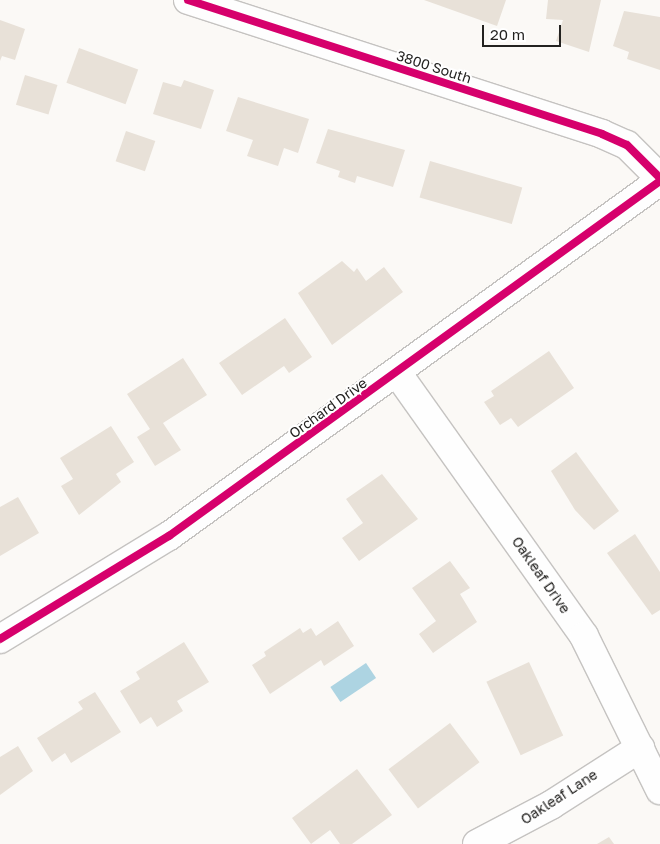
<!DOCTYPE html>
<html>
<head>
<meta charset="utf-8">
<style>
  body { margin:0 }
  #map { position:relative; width:660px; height:844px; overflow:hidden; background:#fbf9f6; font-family:"Golos Text",sans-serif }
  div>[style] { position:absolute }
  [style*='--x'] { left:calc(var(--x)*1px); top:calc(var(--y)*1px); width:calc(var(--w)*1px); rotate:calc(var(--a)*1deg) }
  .water>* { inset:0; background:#add4e2; transform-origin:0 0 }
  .building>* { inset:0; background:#e8e1d8; transform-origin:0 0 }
  .roads { filter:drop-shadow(1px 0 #c5c3c1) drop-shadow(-1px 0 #c5c3c1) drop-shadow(0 1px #c5c3c1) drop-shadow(0 -1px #c5c3c1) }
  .street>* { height:28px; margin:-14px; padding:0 14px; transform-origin:14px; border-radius:14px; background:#fefefe }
  .secondary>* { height:28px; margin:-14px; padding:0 14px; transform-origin:14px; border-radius:14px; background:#fefefe }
  .cycleway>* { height:8px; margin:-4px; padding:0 4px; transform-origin:4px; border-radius:4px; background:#d6006c }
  span { translate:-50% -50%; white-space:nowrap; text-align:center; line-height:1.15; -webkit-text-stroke:4px #fff; paint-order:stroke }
  .street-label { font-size:14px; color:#232220 }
  .scale { position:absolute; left:482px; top:25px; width:79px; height:22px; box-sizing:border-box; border:2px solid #232220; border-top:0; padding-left:6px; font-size:15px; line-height:18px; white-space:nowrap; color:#232220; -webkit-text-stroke:4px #fff; paint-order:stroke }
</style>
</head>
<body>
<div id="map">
  <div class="water">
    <i style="left:366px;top:663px;width:18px;height:43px;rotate:56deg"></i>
  </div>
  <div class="building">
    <i style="clip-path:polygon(424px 0,506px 0,497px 26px)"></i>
    <i style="clip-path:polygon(548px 0,601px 0,589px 52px,556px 41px,563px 20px,546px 19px)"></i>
    <i style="clip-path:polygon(624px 11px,660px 17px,660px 70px,627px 59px,629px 52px,613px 46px)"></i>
    <i style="clip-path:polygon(0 20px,25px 29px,15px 60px,2px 56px,0 61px)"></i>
    <i style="left:79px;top:48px;width:63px;height:37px;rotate:20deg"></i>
    <i style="left:25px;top:75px;width:34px;height:31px;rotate:17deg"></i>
    <i style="clip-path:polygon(184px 80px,214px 90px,201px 129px,153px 114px,163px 82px,181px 87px)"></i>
    <i style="clip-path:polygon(238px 97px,309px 119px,298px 153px,284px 148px,278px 166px,247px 156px,253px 140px,226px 131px)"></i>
    <i style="clip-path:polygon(328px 129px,405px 150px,393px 187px,357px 176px,355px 183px,338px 177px,340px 171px,316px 163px)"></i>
    <i style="left:126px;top:131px;width:31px;height:32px;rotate:19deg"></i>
    <i style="left:430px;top:161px;width:96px;height:38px;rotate:16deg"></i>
    <i style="clip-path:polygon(342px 261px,354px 272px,357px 268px,366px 281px,384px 267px,403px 292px,332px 345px,298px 293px)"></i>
    <i style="clip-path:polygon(285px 318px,312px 357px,289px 373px,284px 366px,242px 395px,219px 363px)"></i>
    <i style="clip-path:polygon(549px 351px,574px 388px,518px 427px,511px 418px,500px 425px,484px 402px,494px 396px,491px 391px)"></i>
    <i style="clip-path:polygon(183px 358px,207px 395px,163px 423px,181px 450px,155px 466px,137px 437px,150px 429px,127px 394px)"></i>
    <i style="clip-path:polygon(111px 426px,134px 462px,116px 474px,121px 482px,79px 515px,61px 486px,73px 479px,60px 458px)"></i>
    <i style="clip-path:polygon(576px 452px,619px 511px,594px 530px,575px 510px,551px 471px)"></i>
    <i style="clip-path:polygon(382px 474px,418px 519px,359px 561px,342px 538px,363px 523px,346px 499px)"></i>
    <i style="clip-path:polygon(18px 497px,39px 533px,0 556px,0 507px)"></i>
    <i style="clip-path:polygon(635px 534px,660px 572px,660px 610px,652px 615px,607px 553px)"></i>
    <i style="clip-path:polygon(450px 561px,470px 588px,460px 594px,477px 622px,433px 653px,419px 634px,436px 621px,412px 588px)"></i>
    <i style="clip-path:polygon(338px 621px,354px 646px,324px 666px,321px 660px,270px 694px,252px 665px,266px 656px,264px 652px,300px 628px,303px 633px,311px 628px,316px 636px)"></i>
    <i style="clip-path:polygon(184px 642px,209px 682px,177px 701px,183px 711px,157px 727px,151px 717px,140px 724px,120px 691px,140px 679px,136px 672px)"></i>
    <i style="left:529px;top:662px;width:81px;height:47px;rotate:65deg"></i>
    <i style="clip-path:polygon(95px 692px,121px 732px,71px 763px,65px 753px,52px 762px,37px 738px,83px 709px,78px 702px)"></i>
    <i style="left:450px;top:723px;width:49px;height:77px;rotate:53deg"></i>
    <i style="clip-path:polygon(18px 746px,33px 771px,0 795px,0 757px)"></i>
    <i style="clip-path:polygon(357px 769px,392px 815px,352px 844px,340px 844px,330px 830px,311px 844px,292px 818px)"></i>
    <i style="clip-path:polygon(609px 837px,614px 844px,597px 844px)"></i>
  </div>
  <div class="roads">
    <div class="street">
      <i style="--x:398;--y:374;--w:321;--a:54.6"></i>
      <i style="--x:584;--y:636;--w:172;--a:63.7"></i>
      <i style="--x:477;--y:844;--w:84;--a:-27.8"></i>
      <i style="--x:551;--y:805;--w:106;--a:-32.6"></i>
    </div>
    <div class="secondary">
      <i style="--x:188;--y:0;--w:435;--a:17.9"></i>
      <i style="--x:602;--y:134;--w:27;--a:24"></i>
      <i style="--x:627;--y:145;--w:47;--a:45"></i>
      <i style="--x:0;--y:639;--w:198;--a:-31.4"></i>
      <i style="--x:169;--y:536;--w:606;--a:-35.87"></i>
    </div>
  </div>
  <div class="cycleway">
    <i style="--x:188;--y:0;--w:435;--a:17.9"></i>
    <i style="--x:602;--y:134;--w:27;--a:24"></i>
    <i style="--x:627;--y:145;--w:47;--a:45"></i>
    <i style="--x:0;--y:639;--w:198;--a:-31.4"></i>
    <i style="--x:169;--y:536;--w:606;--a:-35.87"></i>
  </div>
  <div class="street-label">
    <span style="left:434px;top:67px;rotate:18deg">3800 South</span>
    <span style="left:328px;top:408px;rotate:-36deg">Orchard Drive</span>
    <span style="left:541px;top:575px;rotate:55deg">Oakleaf Drive</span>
    <span style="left:559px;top:797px;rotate:-33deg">Oakleaf Lane</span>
  </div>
  <div class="scale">20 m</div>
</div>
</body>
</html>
